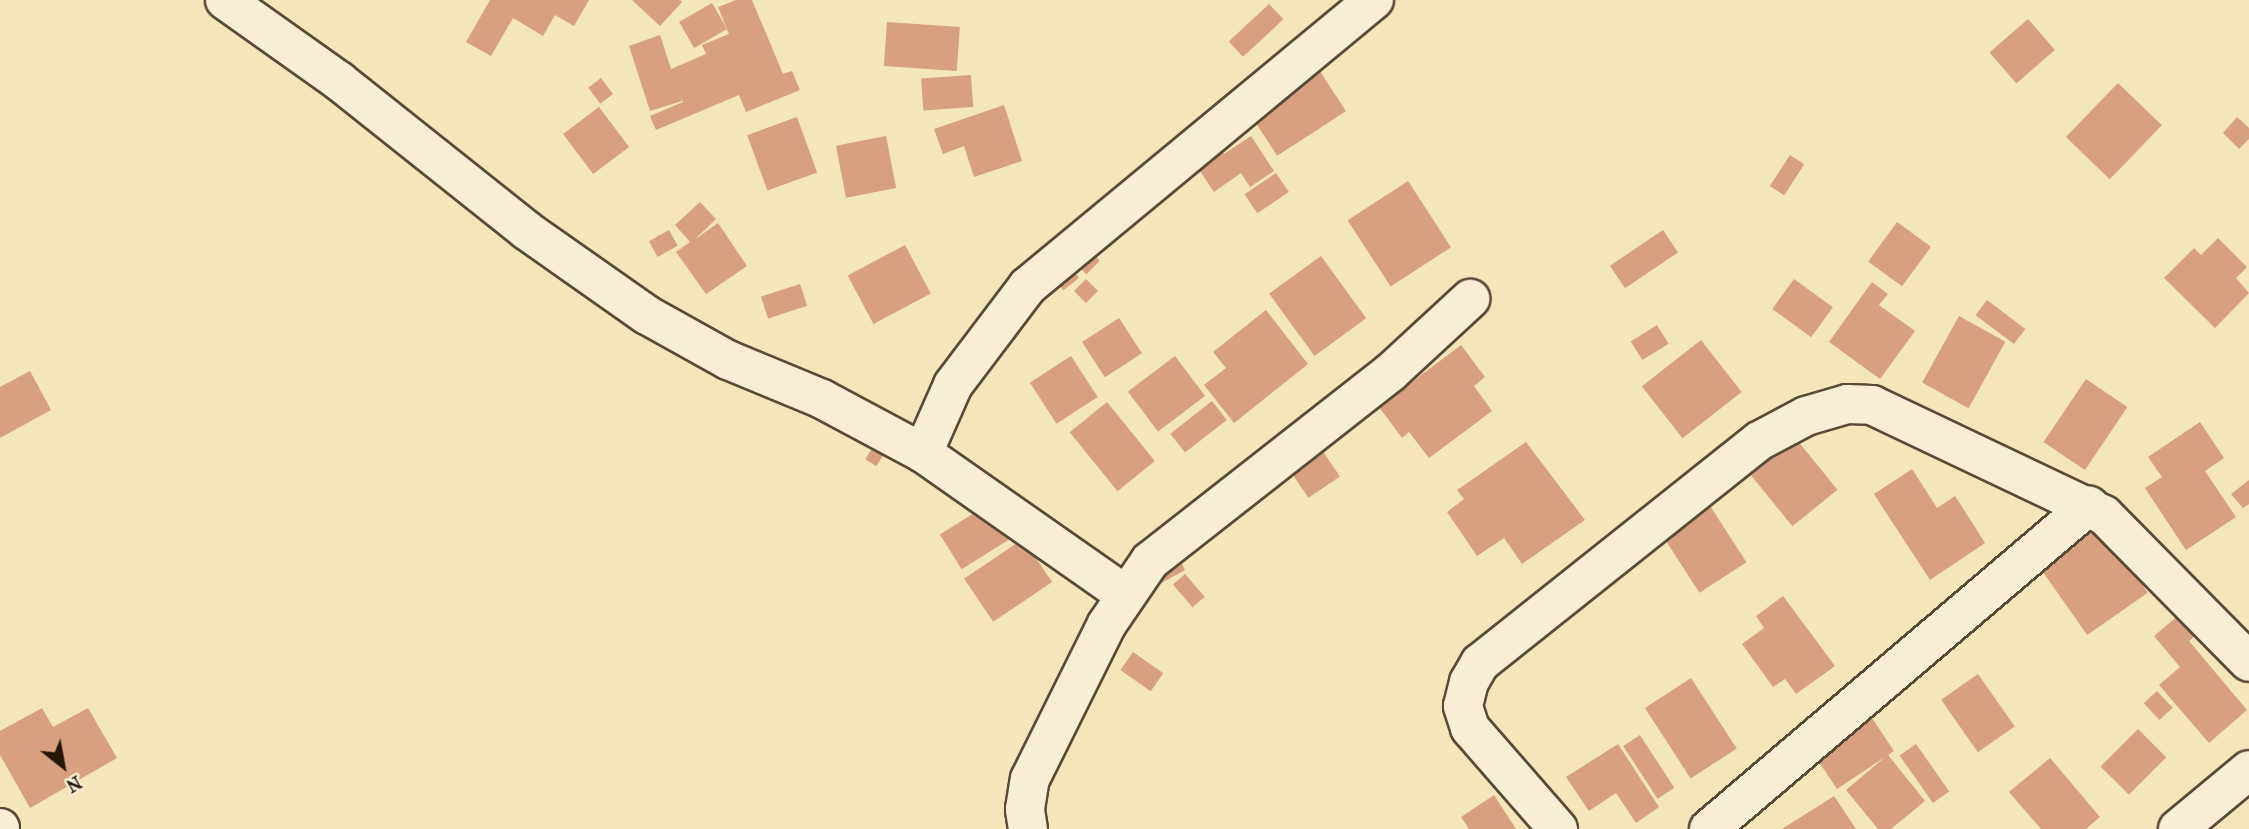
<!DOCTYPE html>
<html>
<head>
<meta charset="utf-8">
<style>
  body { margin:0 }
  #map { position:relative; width:2249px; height:829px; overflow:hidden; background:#f4e5bb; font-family:"IM FELL French Canon",serif }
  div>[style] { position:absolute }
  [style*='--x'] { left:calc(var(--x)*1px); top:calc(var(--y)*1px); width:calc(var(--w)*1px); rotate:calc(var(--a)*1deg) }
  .building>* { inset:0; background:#d7a080; transform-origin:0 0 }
  .roads { filter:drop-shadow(2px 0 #594a35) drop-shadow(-2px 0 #594a35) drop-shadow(0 2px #594a35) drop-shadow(0 -2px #594a35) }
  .minor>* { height:38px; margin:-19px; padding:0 19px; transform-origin:19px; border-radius:19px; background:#f8eed3 }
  span { translate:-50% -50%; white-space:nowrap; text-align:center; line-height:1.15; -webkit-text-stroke:5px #f8eed3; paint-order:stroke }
  .north { position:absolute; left:28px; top:731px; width:70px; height:70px; -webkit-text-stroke:5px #f8eed3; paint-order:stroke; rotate:149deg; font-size:19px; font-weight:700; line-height:28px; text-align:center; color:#251608 }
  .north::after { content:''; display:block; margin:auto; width:24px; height:32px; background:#251608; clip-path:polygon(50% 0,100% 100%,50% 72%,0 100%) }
</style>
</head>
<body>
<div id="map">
  <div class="building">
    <i style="clip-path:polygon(490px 0,589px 0,574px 26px,555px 15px,543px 36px,513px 18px,491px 56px,466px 42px)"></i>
    <i style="clip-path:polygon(632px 0,680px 0,682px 2px,660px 26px)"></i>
    <i style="clip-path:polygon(736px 0,752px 0,783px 74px,792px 71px,800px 90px,746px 112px,739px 95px,656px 130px,650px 116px,683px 102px,679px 93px,682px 101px,650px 111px,629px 46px,660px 35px,671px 69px,706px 54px,702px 45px,729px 34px,718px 7px)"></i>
    <i style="left:712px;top:3px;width:30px;height:38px;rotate:60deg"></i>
    <i style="left:1269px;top:4px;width:21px;height:55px;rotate:47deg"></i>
    <i style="left:2028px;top:19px;width:41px;height:51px;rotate:49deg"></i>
    <i style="left:887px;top:22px;width:73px;height:44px;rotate:4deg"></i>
    <i style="left:1316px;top:65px;width:55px;height:82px;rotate:57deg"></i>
    <i style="left:971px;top:75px;width:32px;height:50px;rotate:86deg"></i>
    <i style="left:601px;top:78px;width:20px;height:16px;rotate:53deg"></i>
    <i style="left:2118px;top:83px;width:61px;height:75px;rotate:44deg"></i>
    <i style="clip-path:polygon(1004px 105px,1022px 161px,974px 177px,964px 146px,943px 154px,934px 129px)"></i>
    <i style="left:599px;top:107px;width:50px;height:45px;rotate:53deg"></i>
    <i style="left:797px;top:117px;width:59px;height:53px;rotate:70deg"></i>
    <i style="clip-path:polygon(2237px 117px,2249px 128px,2249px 139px,2239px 149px,2223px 133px)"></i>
    <i style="left:886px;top:136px;width:53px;height:51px;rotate:79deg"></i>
    <i style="clip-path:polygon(1251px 136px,1274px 171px,1250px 187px,1241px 173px,1214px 192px,1192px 159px,1216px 142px,1224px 154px)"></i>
    <i style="left:1790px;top:155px;width:17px;height:37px;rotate:33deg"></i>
    <i style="left:1276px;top:173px;width:23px;height:38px;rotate:56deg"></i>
    <i style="left:1408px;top:181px;width:79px;height:72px;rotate:57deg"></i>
    <i style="clip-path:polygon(700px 202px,716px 219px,694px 240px,718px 223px,747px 266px,706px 294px,676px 252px,690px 242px,675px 225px)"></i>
    <i style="left:1897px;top:222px;width:42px;height:49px;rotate:36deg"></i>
    <i style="left:669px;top:230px;width:18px;height:23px;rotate:61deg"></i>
    <i style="left:1663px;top:230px;width:27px;height:64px;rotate:56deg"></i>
    <i style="clip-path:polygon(2218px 238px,2247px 267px,2236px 278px,2249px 293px,2215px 328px,2164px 278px,2194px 248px,2201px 255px)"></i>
    <i style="left:905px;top:245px;width:55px;height:65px;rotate:62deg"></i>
    <i style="left:1087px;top:248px;width:18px;height:19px;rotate:45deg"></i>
    <i style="left:1321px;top:256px;width:77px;height:64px;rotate:54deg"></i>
    <i style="left:1067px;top:263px;width:19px;height:20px;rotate:51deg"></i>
    <i style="left:1086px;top:279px;width:17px;height:17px;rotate:45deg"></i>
    <i style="left:1794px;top:279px;width:48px;height:37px;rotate:36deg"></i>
    <i style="clip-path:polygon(1872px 282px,1888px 294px,1879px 305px,1915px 331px,1880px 379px,1829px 342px)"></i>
    <i style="left:800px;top:284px;width:23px;height:41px;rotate:72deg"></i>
    <i style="left:1987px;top:300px;width:48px;height:19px;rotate:37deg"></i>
    <i style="clip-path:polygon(1266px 310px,1308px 364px,1234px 423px,1204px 385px,1226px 368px,1213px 352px)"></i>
    <i style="left:1959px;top:316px;width:53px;height:76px;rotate:29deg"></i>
    <i style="left:1119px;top:318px;width:42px;height:44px;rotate:57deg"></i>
    <i style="left:1657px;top:325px;width:22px;height:31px;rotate:58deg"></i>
    <i style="left:1701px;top:340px;width:66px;height:75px;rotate:52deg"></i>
    <i style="clip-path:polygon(1461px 345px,1485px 377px,1474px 386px,1492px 411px,1429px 458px,1409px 432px,1402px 438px,1379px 407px)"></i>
    <i style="left:1071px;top:356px;width:49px;height:49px;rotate:57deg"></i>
    <i style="left:1175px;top:356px;width:50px;height:59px;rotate:53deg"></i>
    <i style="clip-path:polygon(30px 371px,51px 410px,0 438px,0 387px)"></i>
    <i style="left:2086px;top:379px;width:50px;height:76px;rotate:34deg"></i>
    <i style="left:1212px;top:401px;width:24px;height:53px;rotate:52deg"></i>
    <i style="left:1107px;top:402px;width:76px;height:48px;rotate:51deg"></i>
    <i style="clip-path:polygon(2200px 422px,2224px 458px,2205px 471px,2236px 517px,2186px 550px,2145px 488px,2162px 477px,2148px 457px)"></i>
    <i style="left:1789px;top:430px;width:77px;height:58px;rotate:51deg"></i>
    <i style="left:878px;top:439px;width:13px;height:24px;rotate:32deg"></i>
    <i style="clip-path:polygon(1526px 442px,1585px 520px,1522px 564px,1504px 538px,1477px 556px,1447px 512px,1464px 499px,1457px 490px)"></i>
    <i style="left:1322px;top:450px;width:32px;height:38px;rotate:56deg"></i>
    <i style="clip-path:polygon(1912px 469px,1937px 508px,1955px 496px,1985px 543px,1930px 580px,1874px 494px)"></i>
    <i style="clip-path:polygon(2249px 480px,2249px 504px,2243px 508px,2231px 494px)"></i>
    <i style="left:995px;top:500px;width:41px;height:65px;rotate:58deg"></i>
    <i style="left:1710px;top:506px;width:67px;height:56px;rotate:57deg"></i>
    <i style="left:2099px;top:523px;width:85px;height:74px;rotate:55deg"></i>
    <i style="left:1023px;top:539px;width:52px;height:71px;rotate:56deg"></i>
    <i style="clip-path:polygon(1172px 544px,1185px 570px,1156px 586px)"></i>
    <i style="left:1185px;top:574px;width:30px;height:16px;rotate:49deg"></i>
    <i style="clip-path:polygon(1783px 596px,1835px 666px,1796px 694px,1785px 679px,1773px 687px,1742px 644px,1764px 628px,1756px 616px)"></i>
    <i style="clip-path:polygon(2185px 610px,2202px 630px,2189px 641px,2247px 710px,2209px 743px,2159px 685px,2180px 667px,2154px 636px)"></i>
    <i style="left:1133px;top:652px;width:37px;height:22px;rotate:35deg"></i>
    <i style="left:1978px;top:674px;width:64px;height:45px;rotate:55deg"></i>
    <i style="left:1691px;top:678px;width:84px;height:55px;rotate:57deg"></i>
    <i style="left:2157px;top:691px;width:23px;height:18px;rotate:47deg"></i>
    <i style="clip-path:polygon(42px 708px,53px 727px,88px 708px,117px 758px,30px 808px,0 755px,0 731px)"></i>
    <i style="clip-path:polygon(1866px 709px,1894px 751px,1888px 755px,1925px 801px,1891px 829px,1878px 829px,1846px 790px,1885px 757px,1837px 789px,1809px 747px)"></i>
    <i style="left:2138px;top:729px;width:40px;height:53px;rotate:45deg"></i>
    <i style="left:1640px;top:735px;width:63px;height:20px;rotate:57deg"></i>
    <i style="clip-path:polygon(1618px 744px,1659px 807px,1636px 823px,1616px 793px,1589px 811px,1566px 777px)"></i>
    <i style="left:1916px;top:744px;width:58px;height:20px;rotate:55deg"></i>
    <i style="clip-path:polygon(2050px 758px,2100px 817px,2086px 829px,2041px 829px,2009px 792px)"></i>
    <i style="clip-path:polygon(1494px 795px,1516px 829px,1469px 829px,1461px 817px)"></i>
    <i style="clip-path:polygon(1834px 796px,1856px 829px,1782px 829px)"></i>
  </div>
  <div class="roads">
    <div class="minor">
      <i style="--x:225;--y:0;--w:140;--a:35.4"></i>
      <i style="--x:339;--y:81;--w:239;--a:38.5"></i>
      <i style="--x:526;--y:230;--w:148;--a:35.1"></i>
      <i style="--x:647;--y:315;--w:93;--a:29.1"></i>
      <i style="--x:728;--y:360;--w:102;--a:22.5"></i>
      <i style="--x:822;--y:399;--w:115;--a:28.1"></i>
      <i style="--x:923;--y:453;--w:246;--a:35"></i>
      <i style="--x:923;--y:453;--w:74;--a:-66.2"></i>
      <i style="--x:953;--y:385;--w:124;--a:-52.9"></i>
      <i style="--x:1028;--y:286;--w:449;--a:-39.6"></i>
      <i style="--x:0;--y:828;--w:1;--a:90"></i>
      <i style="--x:1028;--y:829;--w:20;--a:-99"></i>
      <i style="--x:1025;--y:809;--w:30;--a:-81"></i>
      <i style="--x:1030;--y:779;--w:173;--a:-63.6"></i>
      <i style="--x:1107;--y:624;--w:76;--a:-55.7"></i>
      <i style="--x:1150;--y:561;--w:306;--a:-38.1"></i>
      <i style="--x:1391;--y:372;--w:108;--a:-42.7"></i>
      <i style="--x:1558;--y:829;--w:134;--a:-131.1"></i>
      <i style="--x:1470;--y:728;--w:23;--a:-108"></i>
      <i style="--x:1463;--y:706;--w:25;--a:-76"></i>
      <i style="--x:1469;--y:682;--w:22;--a:-60"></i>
      <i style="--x:1480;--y:663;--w:357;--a:-38.5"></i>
      <i style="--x:1759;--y:441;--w:53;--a:-28"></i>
      <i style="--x:1806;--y:416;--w:43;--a:-16.3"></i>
      <i style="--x:1847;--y:404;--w:25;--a:2"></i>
      <i style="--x:1872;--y:405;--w:257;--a:25.4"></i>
      <i style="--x:2104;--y:515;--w:206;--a:45.4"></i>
      <i style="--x:1709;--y:829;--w:499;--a:-40.4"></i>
      <i style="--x:2178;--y:829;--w:92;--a:-39.7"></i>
    </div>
  </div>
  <div class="north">N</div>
</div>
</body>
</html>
